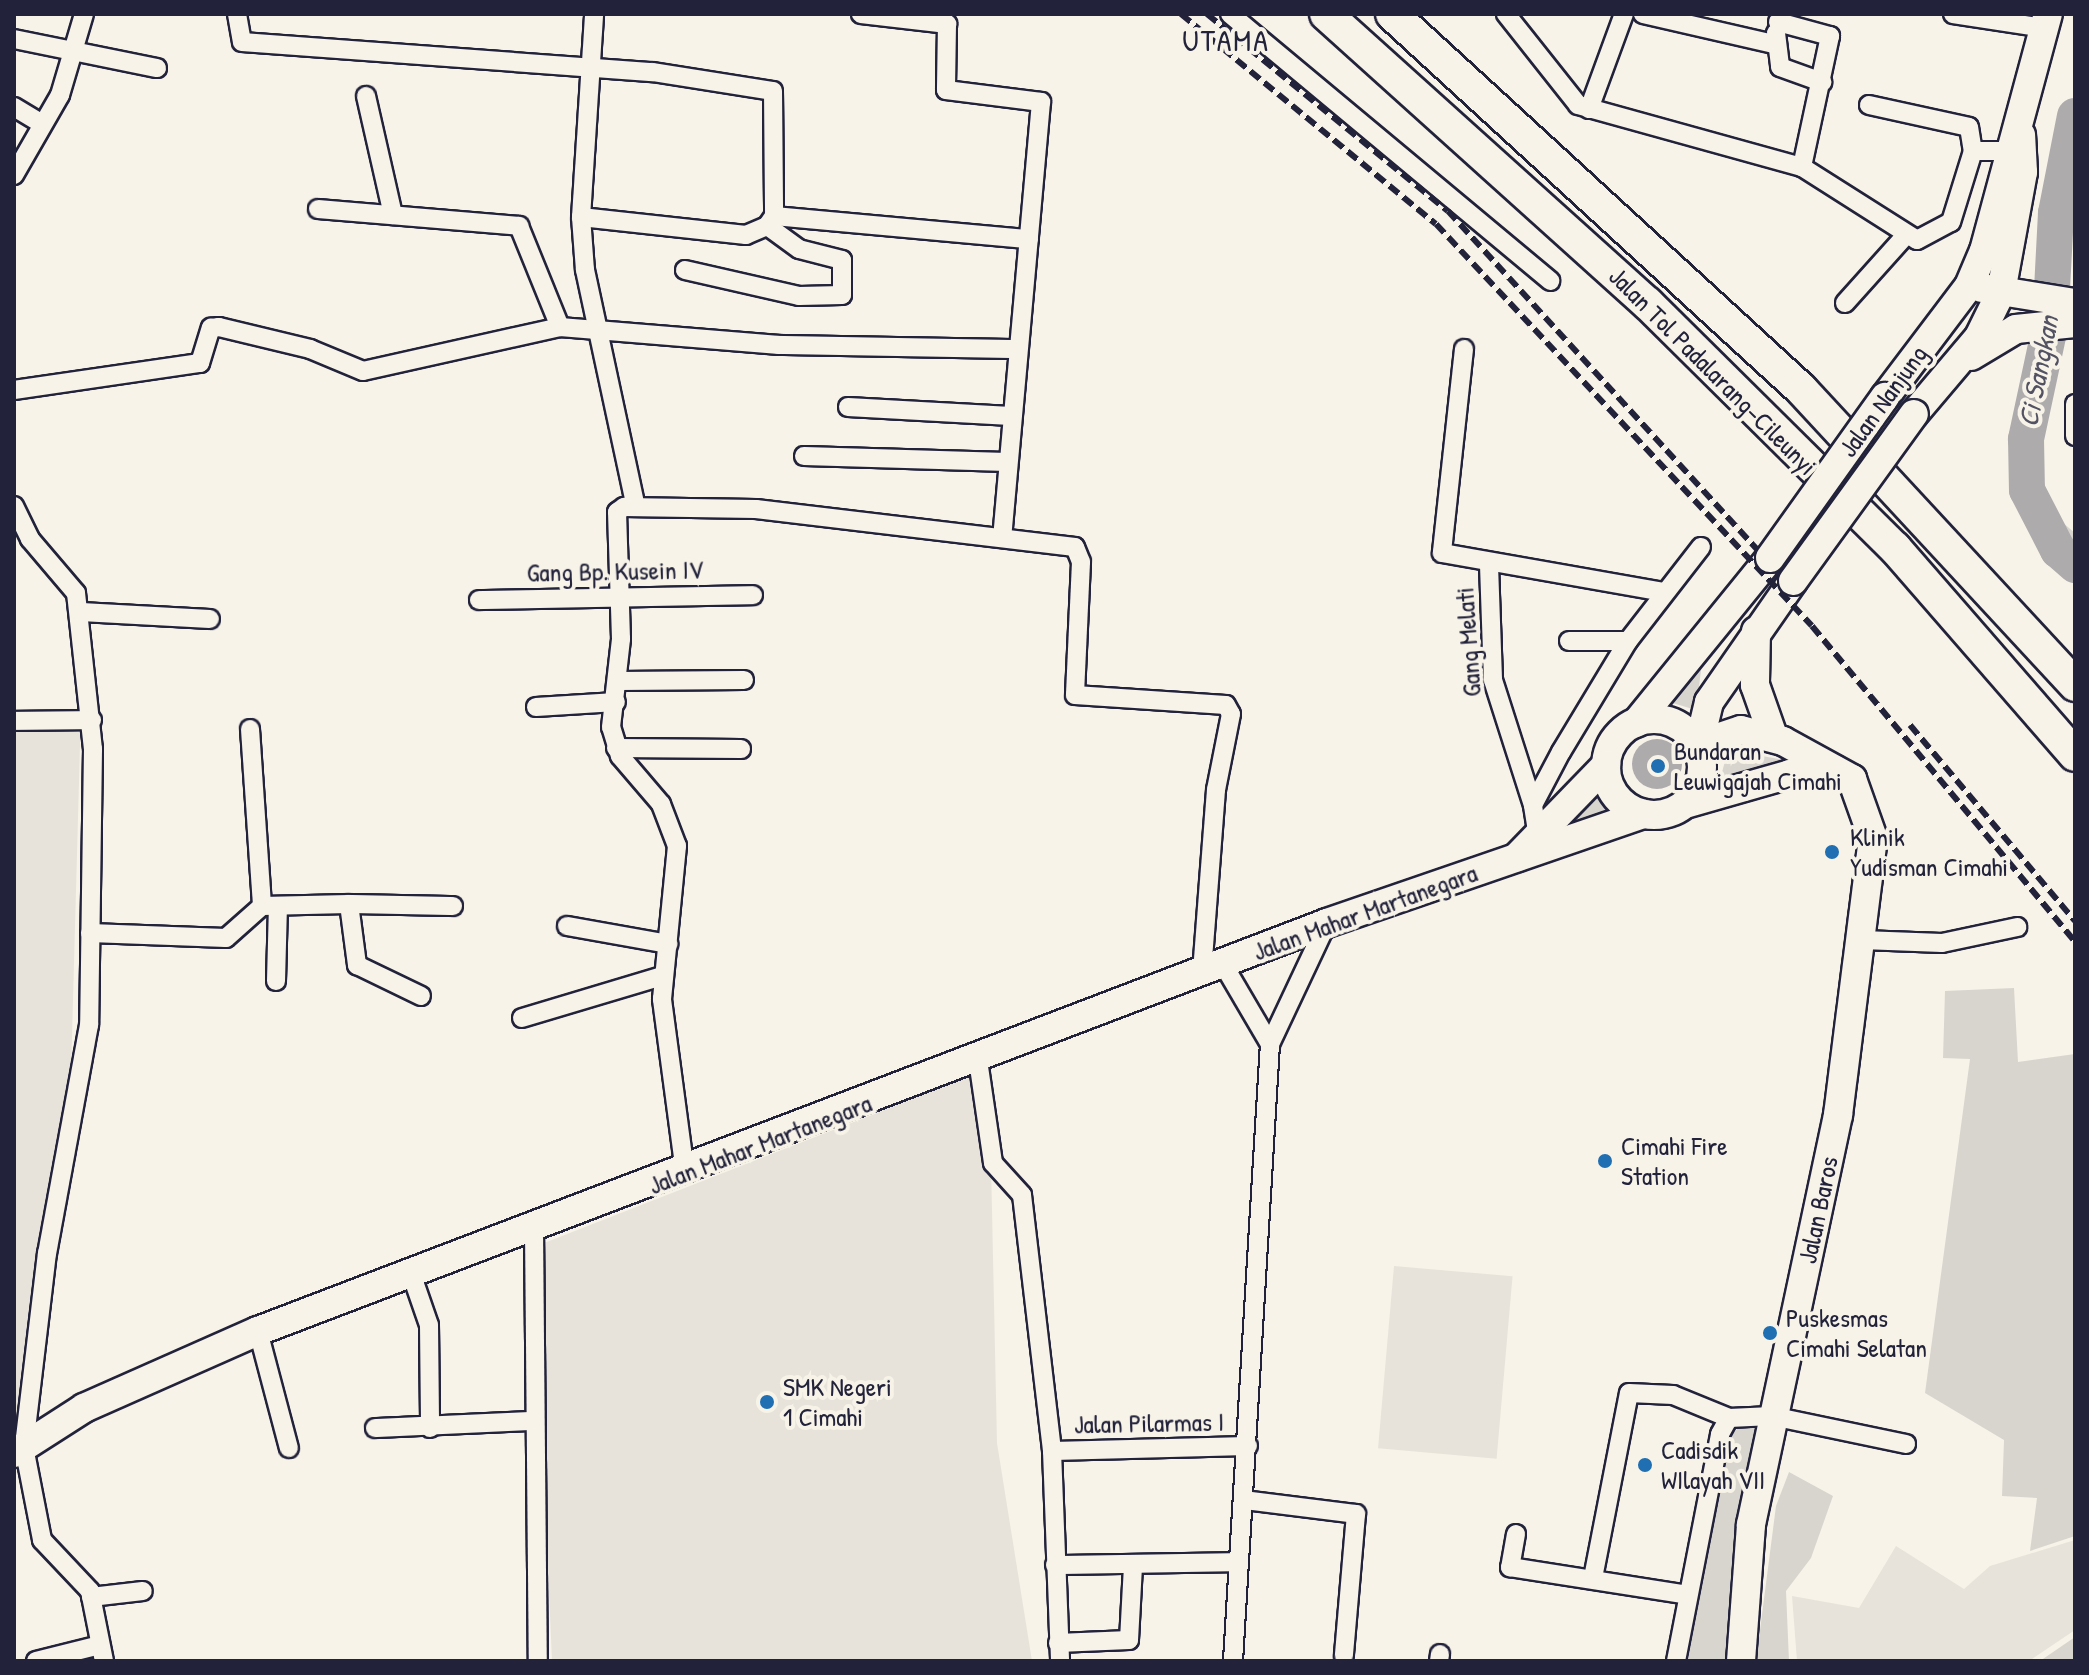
<!DOCTYPE html>
<html>
<head>
<meta charset="utf-8">
<style>
  body { margin:0 }
  #map { position:relative; width:2089px; height:1675px; overflow:hidden; background:#f7f3e8; font-family:"Patrick Hand",sans-serif }
  div>[style] { position:absolute }
  [style*='--x'] { left:calc(var(--x)*1px); top:calc(var(--y)*1px); width:calc(var(--w)*1px); rotate:calc(var(--a)*1deg) }
  .built>* { inset:0; background:#e7e3db; transform-origin:0 0 }
  .green>* { inset:0; background:#d8d5cf }
  .water>* { inset:0; background:#aeabad }
  .round { border-radius:50% }
  .river>* { height:36px; margin:-18px; padding:0 18px; transform-origin:18px; border-radius:18px; background:#aeabad }
  .roads { filter:drop-shadow(2px 0 #22223b) drop-shadow(-2px 0 #22223b) drop-shadow(0 2px #22223b) drop-shadow(0 -2px #22223b) }
  .minor>* { height:18px; margin:-9px; padding:0 9px; transform-origin:9px; border-radius:9px; background:#f7f3e8 }
  .primary>* { height:28px; margin:-14px; padding:0 14px; transform-origin:14px; border-radius:14px; background:#f7f3e8 }
  .primary>.ring { margin:-14px; padding:0; box-sizing:content-box; background:none; border:28px solid #f7f3e8; border-radius:50% }
  .motorway>* { height:32px; margin:-16px; padding:0 16px; transform-origin:16px; border-radius:16px; background:#f7f3e8 }
  .rail>* { height:6px; margin-top:-3px; transform-origin:0; background:repeating-linear-gradient(90deg,#22223b 0 12px,transparent 0 18px) }
  .bridges { filter:drop-shadow(2px 0 #22223b) drop-shadow(-2px 0 #22223b) drop-shadow(0 2px #22223b) drop-shadow(0 -2px #22223b) }
  .primary-bridge>* { height:28px; margin:-14px; padding:0 14px; transform-origin:14px; border-radius:14px; background:#f7f3e8 }
  .dots>* { width:22px; height:22px; translate:-50% -50%; box-sizing:border-box; border:4px solid #f7f3e8; border-radius:50% }
  span { translate:-50% -50%; white-space:nowrap; text-align:center; line-height:1.15; -webkit-text-stroke:8px #f7f3e8; paint-order:stroke }
  .street-label { font-size:26px; color:#22223b }
  .poi-label { font-size:26px; color:#22223b }
  .left { translate:0 -50%; text-align:left }
  .water-label { font-size:28px; color:#535263; font-style:italic }
  .quarter-label { font-size:30px; color:#22223b; letter-spacing:2px }
  .frame { position:absolute; inset:0; border:16px solid #22223b; pointer-events:none }
</style>
</head>
<body>
<div id="map">
  <div class="built">
    <i style="clip-path:polygon(81px 709px,71px 1073px,14px 1432px,14px 710px)"></i>
    <i style="clip-path:polygon(976px 1074px,991px 1163px,997px 1443px,1032px 1661px,552px 1661px,534px 1247px)"></i>
    <i style="left:1394px;top:1266px;width:119px;height:183px;rotate:5deg"></i>
    <i style="clip-path:polygon(2075px 1540px,2075px 1630px,2029px 1661px,1797px 1661px,1792px 1596px,1859px 1608px,1896px 1546px,1964px 1589px,1990px 1566px)"></i>
  </div>
  <div class="green">
    <i style="clip-path:polygon(2050px 512px,2075px 533px,2075px 558px,2054px 530px)"></i>
    <i style="clip-path:polygon(1704px 647px,1696px 710px,1666px 701px)"></i>
    <i style="clip-path:polygon(1728px 750px,1762px 756px,1785px 760px,1721px 776px)"></i>
    <i style="clip-path:polygon(1593px 794px,1618px 816px,1560px 831px)"></i>
    <i style="clip-path:polygon(2014px 988px,2018px 1062px,2075px 1054px,2075px 1536px,2030px 1551px,2037px 1498px,2002px 1496px,2004px 1440px,1925px 1393px,1970px 1059px,1943px 1058px,1945px 991px)"></i>
    <i style="clip-path:polygon(1740px 1425px,1758px 1425px,1728px 1661px,1683px 1661px,1730px 1438px)"></i>
    <i style="clip-path:polygon(1789px 1472px,1833px 1496px,1811px 1558px,1786px 1591px,1789px 1661px,1756px 1661px,1776px 1506px)"></i>
    <i style="clip-path:polygon(2075px 1637px,2075px 1661px,2040px 1661px)"></i>
  </div>
  <div class="water">
    <i class="round" style="left:1632px;top:739px;width:50px;height:50px"></i>
  </div>
  <div class="river">
    <i style="--x:2075;--y:116;--w:99;--a:101.1"></i>
    <i style="--x:2056;--y:213;--w:114;--a:93"></i>
    <i style="--x:2050;--y:327;--w:115;--a:102.1"></i>
    <i style="--x:2026;--y:439;--w:51;--a:88.9"></i>
    <i style="--x:2027;--y:490;--w:68;--a:62.7"></i>
    <i style="--x:2058;--y:550;--w:23;--a:41"></i>
  </div>
  <div class="roads">
    <div class="minor">
      <i style="--x:237;--y:14;--w:28;--a:80"></i>
      <i style="--x:242;--y:42;--w:412;--a:4.2"></i>
      <i style="--x:653;--y:72;--w:121;--a:9"></i>
      <i style="--x:773;--y:91;--w:125;--a:89.5"></i>
      <i style="--x:774;--y:216;--w:12;--a:125"></i>
      <i style="--x:767;--y:226;--w:23;--a:157"></i>
      <i style="--x:746;--y:235;--w:166;--a:-173.8"></i>
      <i style="--x:581;--y:217;--w:53;--a:85.7"></i>
      <i style="--x:585;--y:270;--w:242;--a:77.9"></i>
      <i style="--x:861;--y:14;--w:87;--a:6.6"></i>
      <i style="--x:947;--y:24;--w:66;--a:90.9"></i>
      <i style="--x:946;--y:90;--w:96;--a:7.2"></i>
      <i style="--x:1041;--y:102;--w:437;--a:95.1"></i>
      <i style="--x:1230;--y:14;--w:417;--a:39.8"></i>
      <i style="--x:1506;--y:14;--w:116;--a:51.6"></i>
      <i style="--x:1578;--y:105;--w:232;--a:15.5"></i>
      <i style="--x:1802;--y:167;--w:136;--a:32.4"></i>
      <i style="--x:1917;--y:240;--w:38;--a:-28"></i>
      <i style="--x:1951;--y:222;--w:74;--a:-72.8"></i>
      <i style="--x:1973;--y:151;--w:35;--a:0"></i>
      <i style="--x:1643;--y:14;--w:134;--a:12.9"></i>
      <i style="--x:1953;--y:14;--w:93;--a:8.7"></i>
      <i style="--x:1778;--y:22;--w:54;--a:15.1"></i>
      <i style="--x:1830;--y:36;--w:134;--a:102.1"></i>
      <i style="--x:1776;--y:33;--w:34;--a:83"></i>
      <i style="--x:1780;--y:67;--w:45;--a:19.7"></i>
      <i style="--x:14;--y:39;--w:146;--a:11.5"></i>
      <i style="--x:366;--y:96;--w:122;--a:77.2"></i>
      <i style="--x:1869;--y:105;--w:102;--a:12.4"></i>
      <i style="--x:1969;--y:127;--w:24;--a:81"></i>
      <i style="--x:14;--y:107;--w:31;--a:31"></i>
      <i style="--x:1589;--y:109;--w:101;--a:-69.8"></i>
      <i style="--x:14;--y:175;--w:92;--a:-60.1"></i>
      <i style="--x:60;--y:95;--w:84;--a:-73.5"></i>
      <i style="--x:318;--y:209;--w:202;--a:4.8"></i>
      <i style="--x:519;--y:226;--w:109;--a:67.9"></i>
      <i style="--x:774;--y:216;--w:256;--a:5.2"></i>
      <i style="--x:581;--y:217;--w:203;--a:-86.3"></i>
      <i style="--x:685;--y:270;--w:117;--a:12.8"></i>
      <i style="--x:799;--y:296;--w:43;--a:-1.3"></i>
      <i style="--x:842;--y:295;--w:35;--a:-90"></i>
      <i style="--x:842;--y:260;--w:44;--a:-165.7"></i>
      <i style="--x:799;--y:249;--w:39;--a:-144"></i>
      <i style="--x:1845;--y:303;--w:91;--a:-48.1"></i>
      <i style="--x:1464;--y:349;--w:205;--a:96.2"></i>
      <i style="--x:1442;--y:553;--w:224;--a:10"></i>
      <i style="--x:14;--y:390;--w:188;--a:-8.3"></i>
      <i style="--x:200;--y:363;--w:37;--a:-73"></i>
      <i style="--x:211;--y:328;--w:8;--a:-7"></i>
      <i style="--x:219;--y:327;--w:94;--a:13.6"></i>
      <i style="--x:310;--y:349;--w:57;--a:22.5"></i>
      <i style="--x:363;--y:371;--w:202;--a:-12.6"></i>
      <i style="--x:560;--y:327;--w:220;--a:4.7"></i>
      <i style="--x:779;--y:345;--w:237;--a:1"></i>
      <i style="--x:2075;--y:404;--w:32;--a:90"></i>
      <i style="--x:848;--y:407;--w:163;--a:3.2"></i>
      <i style="--x:804;--y:456;--w:203;--a:1.7"></i>
      <i style="--x:14;--y:506;--w:37;--a:64"></i>
      <i style="--x:30;--y:539;--w:71;--a:49.6"></i>
      <i style="--x:76;--y:593;--w:157;--a:83.8"></i>
      <i style="--x:93;--y:749;--w:276;--a:90.8"></i>
      <i style="--x:89;--y:1025;--w:232;--a:100.4"></i>
      <i style="--x:47;--y:1253;--w:195;--a:96.8"></i>
      <i style="--x:24;--y:1447;--w:95;--a:79"></i>
      <i style="--x:42;--y:1540;--w:70;--a:46.7"></i>
      <i style="--x:90;--y:1591;--w:71;--a:78.7"></i>
      <i style="--x:1489;--y:565;--w:115;--a:88"></i>
      <i style="--x:1493;--y:680;--w:131;--a:72.3"></i>
      <i style="--x:479;--y:600;--w:274;--a:-1"></i>
      <i style="--x:81;--y:612;--w:129;--a:3.1"></i>
      <i style="--x:1569;--y:641;--w:59;--a:0"></i>
      <i style="--x:619;--y:681;--w:125;--a:-0.5"></i>
      <i style="--x:536;--y:707;--w:80;--a:-3.6"></i>
      <i style="--x:14;--y:721;--w:78;--a:-0.7"></i>
      <i style="--x:250;--y:729;--w:177;--a:86.1"></i>
      <i style="--x:616;--y:748;--w:125;--a:0.5"></i>
      <i style="--x:1537;--y:831;--w:26;--a:-99"></i>
      <i style="--x:1533;--y:805;--w:60;--a:-62.2"></i>
      <i style="--x:1561;--y:752;--w:130;--a:-58.9"></i>
      <i style="--x:1628;--y:641;--w:119;--a:-52.2"></i>
      <i style="--x:349;--y:904;--w:104;--a:1.1"></i>
      <i style="--x:567;--y:926;--w:103;--a:10.1"></i>
      <i style="--x:90;--y:933;--w:136;--a:2.1"></i>
      <i style="--x:226;--y:938;--w:48;--a:-41.6"></i>
      <i style="--x:262;--y:906;--w:87;--a:-1.3"></i>
      <i style="--x:349;--y:904;--w:62;--a:82.5"></i>
      <i style="--x:357;--y:965;--w:71;--a:25.8"></i>
      <i style="--x:1862;--y:940;--w:80;--a:2.1"></i>
      <i style="--x:1942;--y:943;--w:77;--a:-12"></i>
      <i style="--x:1223;--y:964;--w:93;--a:59.6"></i>
      <i style="--x:276;--y:981;--w:75;--a:-88.5"></i>
      <i style="--x:522;--y:1018;--w:146;--a:-16.7"></i>
      <i style="--x:978;--y:1060;--w:104;--a:81.7"></i>
      <i style="--x:993;--y:1163;--w:43;--a:47.8"></i>
      <i style="--x:1022;--y:1195;--w:258;--a:83.3"></i>
      <i style="--x:1052;--y:1451;--w:210;--a:87.8"></i>
      <i style="--x:685;--y:1172;--w:175;--a:-97.6"></i>
      <i style="--x:662;--y:999;--w:154;--a:-84.4"></i>
      <i style="--x:677;--y:846;--w:45;--a:-110.9"></i>
      <i style="--x:661;--y:804;--w:63;--a:-130.5"></i>
      <i style="--x:620;--y:756;--w:30;--a:-107"></i>
      <i style="--x:611;--y:727;--w:89;--a:-83.5"></i>
      <i style="--x:621;--y:639;--w:127;--a:-91.8"></i>
      <i style="--x:617;--y:512;--w:9;--a:-36"></i>
      <i style="--x:624;--y:507;--w:132;--a:0.9"></i>
      <i style="--x:756;--y:509;--w:321;--a:6.8"></i>
      <i style="--x:1075;--y:547;--w:16;--a:68"></i>
      <i style="--x:1081;--y:562;--w:133;--a:92.6"></i>
      <i style="--x:1075;--y:695;--w:151;--a:3.8"></i>
      <i style="--x:1226;--y:705;--w:10;--a:61"></i>
      <i style="--x:1231;--y:714;--w:77;--a:101.2"></i>
      <i style="--x:1216;--y:790;--w:183;--a:94.4"></i>
      <i style="--x:534;--y:1228;--w:433;--a:89.5"></i>
      <i style="--x:411;--y:1273;--w:55;--a:70.9"></i>
      <i style="--x:429;--y:1325;--w:103;--a:89.4"></i>
      <i style="--x:258;--y:1331;--w:121;--a:75.2"></i>
      <i style="--x:375;--y:1428;--w:157;--a:-2.6"></i>
      <i style="--x:1052;--y:1451;--w:196;--a:-1.5"></i>
      <i style="--x:1244;--y:1500;--w:113;--a:7.1"></i>
      <i style="--x:1356;--y:1514;--w:142;--a:94.9"></i>
      <i style="--x:1516;--y:1534;--w:34;--a:100"></i>
      <i style="--x:1510;--y:1567;--w:180;--a:8.9"></i>
      <i style="--x:1055;--y:1565;--w:181;--a:-0.9"></i>
      <i style="--x:1593;--y:1578;--w:188;--a:-79"></i>
      <i style="--x:1629;--y:1393;--w:44;--a:2.6"></i>
      <i style="--x:1673;--y:1395;--w:61;--a:22.3"></i>
      <i style="--x:91;--y:1597;--w:52;--a:-6.6"></i>
      <i style="--x:1058;--y:1643;--w:71;--a:-2.4"></i>
      <i style="--x:1129;--y:1640;--w:74;--a:-86.9"></i>
      <i style="--x:36;--y:1661;--w:66;--a:-14"></i>
      <i style="--x:1233;--y:1661;--w:618;--a:-86.57"></i>
      <i style="--x:1270;--y:1044;--w:134;--a:-64.8"></i>
      <i style="--x:1439;--y:1661;--w:7;--a:-82"></i>
      <i style="--x:1676;--y:1661;--w:231;--a:-79"></i>
      <i style="--x:1720;--y:1434;--w:18;--a:-61"></i>
      <i style="--x:1729;--y:1418;--w:43;--a:-2.7"></i>
      <i style="--x:1772;--y:1416;--w:137;--a:11.8"></i>
    </div>
    <div class="primary">
      <i style="--x:1982;--y:288;--w:94;--a:9.2"></i>
      <i style="--x:1971;--y:356;--w:52;--a:-31"></i>
      <i style="--x:2016;--y:329;--w:59;--a:-5.8"></i>
      <i style="--x:1885;--y:397;--w:139;--a:-52.9"></i>
      <i style="--x:1969;--y:286;--w:38;--a:-67"></i>
      <i style="--x:1984;--y:251;--w:245;--a:-74.9"></i>
      <i style="--x:1914;--y:414;--w:101;--a:-49.8"></i>
      <i style="--x:1979;--y:337;--w:50;--a:-63.9"></i>
      <i style="--x:2001;--y:292;--w:122;--a:-79.6"></i>
      <i style="--x:2023;--y:172;--w:37;--a:-93"></i>
      <i style="--x:1756;--y:631;--w:54;--a:91.1"></i>
      <i style="--x:1755;--y:685;--w:54;--a:70.6"></i>
      <i class="ring" style="left:1606px;top:719px;width:68px;height:68px"></i>
      <i style="--x:1636;--y:723;--w:213;--a:-50.9"></i>
      <i style="--x:1699;--y:744;--w:44;--a:-18.4"></i>
      <i style="--x:1741;--y:730;--w:43;--a:14.7"></i>
      <i style="--x:1783;--y:741;--w:79;--a:28.8"></i>
      <i style="--x:1852;--y:779;--w:63;--a:70.4"></i>
      <i style="--x:1873;--y:838;--w:279;--a:97.2"></i>
      <i style="--x:1838;--y:1115;--w:419;--a:102"></i>
      <i style="--x:1751;--y:1525;--w:136;--a:94.2"></i>
      <i style="--x:1699;--y:744;--w:43;--a:-76.6"></i>
      <i style="--x:1709;--y:702;--w:147;--a:-55.2"></i>
      <i style="--x:1685;--y:804;--w:109;--a:-15.9"></i>
      <i style="--x:1790;--y:774;--w:45;--a:-5.1"></i>
      <i style="--x:1517;--y:857;--w:128;--a:-45.9"></i>
      <i style="--x:14;--y:1453;--w:83;--a:-32.7"></i>
      <i style="--x:84;--y:1408;--w:190;--a:-23.9"></i>
      <i style="--x:258;--y:1331;--w:1144;--a:-20.89"></i>
      <i style="--x:1327;--y:923;--w:335;--a:-19"></i>
    </div>
    <div class="motorway">
      <i style="--x:1326;--y:14;--w:432;--a:42"></i>
      <i style="--x:1647;--y:303;--w:349;--a:44.7"></i>
      <i style="--x:1895;--y:548;--w:274;--a:49"></i>
      <i style="--x:1392;--y:14;--w:556;--a:42.52"></i>
      <i style="--x:1802;--y:390;--w:402;--a:47.2"></i>
    </div>
  </div>
  <div class="rail">
    <i style="--x:1181;--y:14;--w:330;--a:39.5"></i>
    <i style="--x:1436;--y:224;--w:550;--a:46.91"></i>
    <i style="--x:1812;--y:626;--w:411;--a:50.2"></i>
    <i style="--x:1207;--y:14;--w:311;--a:39.3"></i>
    <i style="--x:1448;--y:211;--w:492;--a:47.6"></i>
    <i style="--x:1910;--y:725;--w:256;--a:49.9"></i>
  </div>
  <div class="bridges">
    <div class="primary-bridge">
      <i style="--x:1770;--y:558;--w:198;--a:-54.5"></i>
      <i style="--x:1793;--y:581;--w:206;--a:-54.1"></i>
    </div>
  </div>
  <div class="dots">
    <i style="left:1658px;top:766px;background:#1f6fb2"></i>
    <i style="left:1832px;top:852px;background:#1f6fb2"></i>
    <i style="left:1605px;top:1161px;background:#1f6fb2"></i>
    <i style="left:1770px;top:1333px;background:#1f6fb2"></i>
    <i style="left:767px;top:1402px;background:#1f6fb2"></i>
    <i style="left:1645px;top:1465px;background:#1f6fb2"></i>
  </div>
  <div class="street-label">
    <span style="left:1713px;top:371px;rotate:45deg">Jalan Tol Padalarang–Cileunyi</span>
    <span style="left:1883px;top:401px;rotate:-54deg">Jalan Nanjung</span>
    <span style="left:615px;top:571px;rotate:-1deg">Gang Bp. Kusein IV</span>
    <span style="left:1468px;top:642px;rotate:-94deg">Gang Melati</span>
    <span style="left:1365px;top:912px;rotate:-20deg">Jalan Mahar Martanegara</span>
    <span style="left:760px;top:1144px;rotate:-21deg">Jalan Mahar Martanegara</span>
    <span style="left:1818px;top:1210px;rotate:-78deg">Jalan Baros</span>
    <span style="left:1149px;top:1423px;rotate:-1deg">Jalan Pilarmas I</span>
  </div>
  <div class="poi-label">
    <span class="left" style="left:1674px;top:766px">Bundaran<br>Leuwigajah Cimahi</span>
    <span class="left" style="left:1850px;top:852px">Klinik<br>Yudisman Cimahi</span>
    <span class="left" style="left:1621px;top:1161px">Cimahi Fire<br>Station</span>
    <span class="left" style="left:1786px;top:1333px">Puskesmas<br>Cimahi Selatan</span>
    <span class="left" style="left:783px;top:1402px">SMK Negeri<br>1 Cimahi</span>
    <span class="left" style="left:1661px;top:1465px">Cadisdik<br>WIlayah VII</span>
  </div>
  <div class="water-label">
    <span style="left:2038px;top:371px;rotate:-79deg">Ci Sangkan</span>
  </div>
  <div class="quarter-label">
    <span style="left:1226px;top:40px">UTAMA</span>
  </div>
  <div class="frame"></div>
</div>
</body>
</html>
